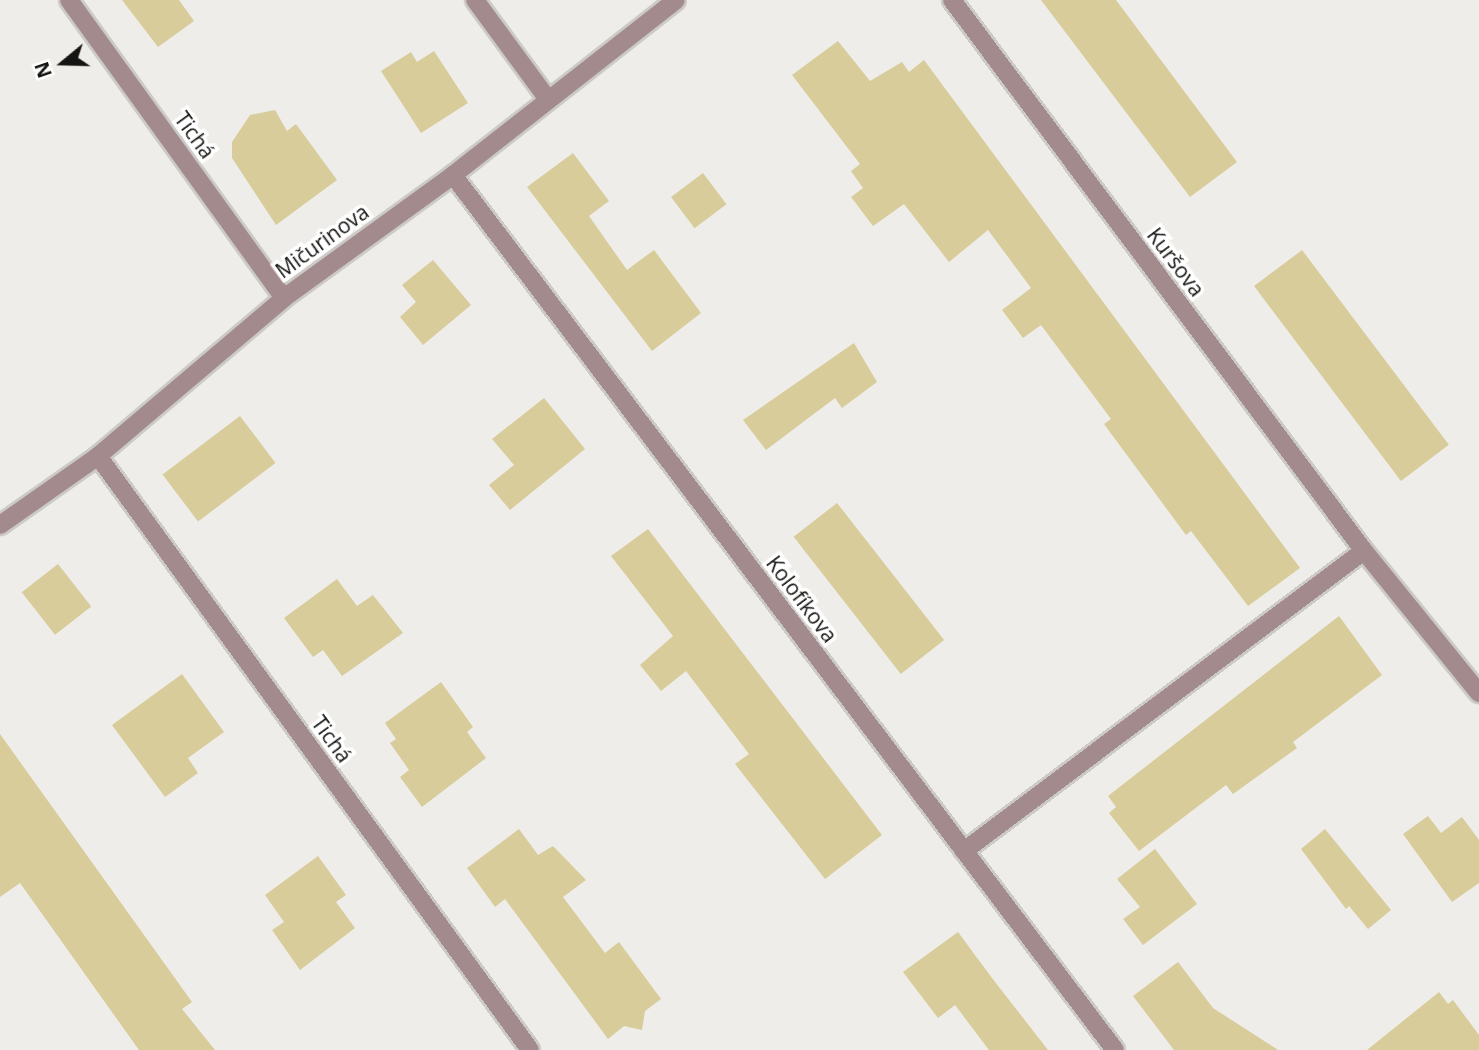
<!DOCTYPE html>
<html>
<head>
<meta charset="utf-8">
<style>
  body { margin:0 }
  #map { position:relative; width:1479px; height:1050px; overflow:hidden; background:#eeede9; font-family:"Open Sans",sans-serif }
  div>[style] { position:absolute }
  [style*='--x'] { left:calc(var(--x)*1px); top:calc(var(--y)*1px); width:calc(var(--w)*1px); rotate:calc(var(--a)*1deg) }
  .building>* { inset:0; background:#d8cc9a; transform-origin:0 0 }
  .roads { filter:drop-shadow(2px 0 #cbcac7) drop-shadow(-2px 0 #cbcac7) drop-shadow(0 2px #cbcac7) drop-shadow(0 -2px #cbcac7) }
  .minor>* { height:18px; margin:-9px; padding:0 9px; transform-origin:9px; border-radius:9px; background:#a38a8d }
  span { translate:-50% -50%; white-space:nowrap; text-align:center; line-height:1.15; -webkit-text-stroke:7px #fff; paint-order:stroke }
  .street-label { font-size:21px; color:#141412 }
  .north { position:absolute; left:28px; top:28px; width:70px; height:70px; -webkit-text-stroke:5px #fff; paint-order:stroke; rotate:251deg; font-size:19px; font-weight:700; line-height:28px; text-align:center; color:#141412 }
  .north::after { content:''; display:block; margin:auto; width:24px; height:32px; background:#141412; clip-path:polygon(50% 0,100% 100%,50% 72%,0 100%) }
</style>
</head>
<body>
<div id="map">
  <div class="building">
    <i style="clip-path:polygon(122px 0,179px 0,194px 21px,158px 47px)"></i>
    <i style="clip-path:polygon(1041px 0,1116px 0,1237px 162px,1190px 197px)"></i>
    <i style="clip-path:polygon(838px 41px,870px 81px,902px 62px,909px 72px,924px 60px,1300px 568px,1248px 606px,1191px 531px,1186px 535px,1104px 424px,1111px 419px,1041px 325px,1023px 338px,1002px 310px,1031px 288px,988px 230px,949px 262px,904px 204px,873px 226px,851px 197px,863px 188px,851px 171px,860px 164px,792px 75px)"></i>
    <i style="clip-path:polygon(434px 51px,468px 103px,421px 133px,381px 71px,411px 52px,417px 62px)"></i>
    <i style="clip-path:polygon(275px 110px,287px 131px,296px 124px,337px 180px,276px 225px,232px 158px,232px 142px,250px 115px)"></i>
    <i style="clip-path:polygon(573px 153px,609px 201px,589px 216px,627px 270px,654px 250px,701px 313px,652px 351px,527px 187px)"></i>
    <i style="left:703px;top:173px;width:39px;height:40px;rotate:53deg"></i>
    <i style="left:1302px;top:250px;width:244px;height:60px;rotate:53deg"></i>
    <i style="clip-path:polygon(433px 260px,471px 305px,423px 345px,400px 317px,416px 302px,402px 285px)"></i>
    <i style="clip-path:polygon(854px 343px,877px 382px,842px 408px,835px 398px,766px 450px,743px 420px)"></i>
    <i style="clip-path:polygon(544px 398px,585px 449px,510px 510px,489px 485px,514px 465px,492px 439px)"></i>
    <i style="left:240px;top:416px;width:59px;height:97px;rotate:53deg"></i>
    <i style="left:837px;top:503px;width:174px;height:55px;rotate:52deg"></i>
    <i style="clip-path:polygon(648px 529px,882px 835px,825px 879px,735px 764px,749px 754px,686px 671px,661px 691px,640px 665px,673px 636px,611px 556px)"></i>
    <i style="left:58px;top:564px;width:54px;height:46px;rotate:52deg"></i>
    <i style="clip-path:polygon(337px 579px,357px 606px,373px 595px,403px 633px,342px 676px,323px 650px,313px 657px,284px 618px)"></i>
    <i style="clip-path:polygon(1339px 616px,1382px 675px,1293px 742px,1297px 748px,1233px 794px,1226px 785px,1139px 851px,1109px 813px,1116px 807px,1108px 796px)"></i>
    <i style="clip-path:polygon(182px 674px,224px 732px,188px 758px,198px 773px,165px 797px,112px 725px)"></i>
    <i style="clip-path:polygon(441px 682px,473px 727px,467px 732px,486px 758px,422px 807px,400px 777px,409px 770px,390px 743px,396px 739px,385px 723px)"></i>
    <i style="clip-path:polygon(0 734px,192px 1002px,182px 1009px,215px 1050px,139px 1050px,20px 883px,0 897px)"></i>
    <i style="clip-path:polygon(1428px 816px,1441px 833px,1462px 817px,1479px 840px,1479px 883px,1452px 902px,1403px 834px)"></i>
    <i style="clip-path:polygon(519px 829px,538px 855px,553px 846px,586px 880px,563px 897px,605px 953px,619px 942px,661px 999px,645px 1011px,642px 1030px,624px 1026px,608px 1039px,505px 899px,495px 907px,467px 868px)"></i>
    <i style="clip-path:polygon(1325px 829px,1391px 910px,1368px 929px,1349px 906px,1346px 909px,1301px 849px)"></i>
    <i style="clip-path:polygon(1155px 849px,1197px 904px,1143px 945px,1123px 919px,1140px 907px,1117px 879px)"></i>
    <i style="clip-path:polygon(318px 856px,346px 895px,336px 902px,355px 928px,300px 970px,272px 930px,284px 922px,265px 895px)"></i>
    <i style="clip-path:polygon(958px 932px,992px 978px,1048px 1050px,989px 1050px,955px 1005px,938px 1018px,903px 972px)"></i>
    <i style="clip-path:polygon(1178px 962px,1213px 1008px,1278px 1050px,1174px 1050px,1133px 996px)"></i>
    <i style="clip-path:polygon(1439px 992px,1448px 1004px,1453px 1000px,1479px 1035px,1479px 1050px,1367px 1050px)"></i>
  </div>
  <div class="roads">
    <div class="minor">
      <i style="--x:69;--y:0;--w:367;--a:54.2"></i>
      <i style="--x:475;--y:0;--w:122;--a:53.7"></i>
      <i style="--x:952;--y:0;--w:688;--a:53.21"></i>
      <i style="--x:1364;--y:551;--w:183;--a:51"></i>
      <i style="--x:453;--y:175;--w:1097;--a:52.89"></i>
      <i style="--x:98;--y:456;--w:734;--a:53.97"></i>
      <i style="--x:0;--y:525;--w:120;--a:-35.1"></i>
      <i style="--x:98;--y:456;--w:244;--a:-40.3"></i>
      <i style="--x:284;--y:298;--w:209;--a:-36"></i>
      <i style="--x:453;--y:175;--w:283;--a:-38.1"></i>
      <i style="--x:964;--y:851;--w:500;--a:-36.9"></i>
    </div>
  </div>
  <div class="street-label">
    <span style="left:195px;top:135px;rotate:54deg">Tichá</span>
    <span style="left:322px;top:241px;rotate:-36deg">Mičurinova</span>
    <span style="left:1176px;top:262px;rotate:53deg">Kuršova</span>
    <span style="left:802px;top:599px;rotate:53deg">Kolofíkova</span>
    <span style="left:332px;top:739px;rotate:54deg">Tichá</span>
  </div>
  <div class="north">N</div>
</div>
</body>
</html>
